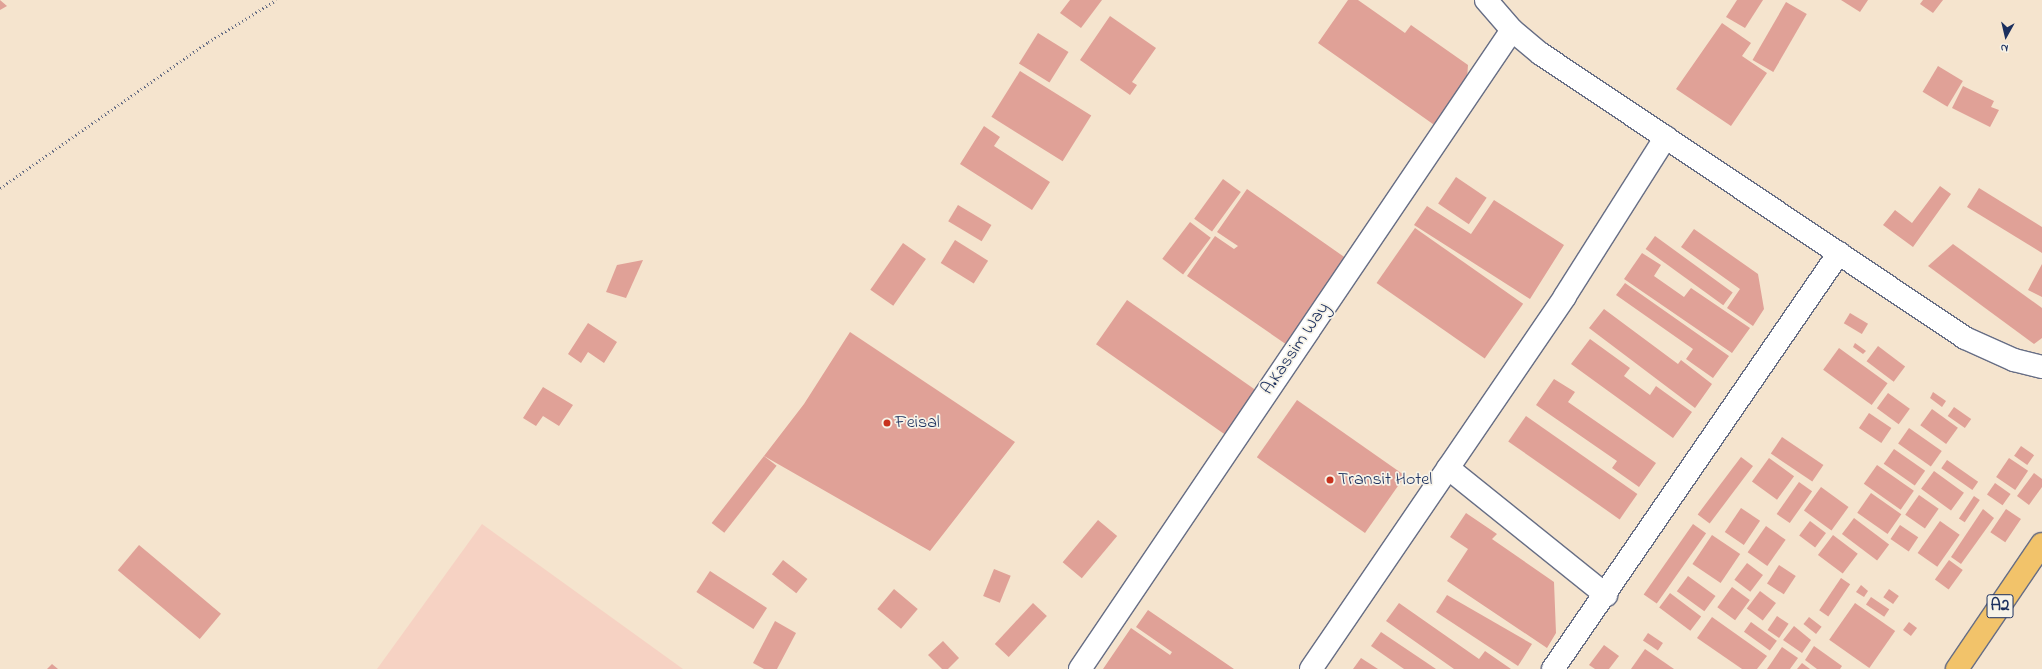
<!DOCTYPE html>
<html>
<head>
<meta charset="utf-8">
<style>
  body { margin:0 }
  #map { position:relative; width:2042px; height:669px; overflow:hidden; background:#f5e4ce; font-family:"Indie Flower",sans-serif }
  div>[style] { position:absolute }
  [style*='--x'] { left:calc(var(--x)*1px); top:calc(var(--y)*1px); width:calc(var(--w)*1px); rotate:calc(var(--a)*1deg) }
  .built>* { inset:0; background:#f6d2c3 }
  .building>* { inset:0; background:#e0a197; transform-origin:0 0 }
  .path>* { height:2.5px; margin-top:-1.25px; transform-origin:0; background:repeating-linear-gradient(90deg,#676e85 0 1px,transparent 0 4px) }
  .roads { filter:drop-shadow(1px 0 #676e85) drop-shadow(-1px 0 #676e85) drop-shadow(0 1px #676e85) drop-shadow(0 -1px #676e85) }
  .minor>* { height:22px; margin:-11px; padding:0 11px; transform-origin:11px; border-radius:11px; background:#fff }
  .tertiary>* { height:22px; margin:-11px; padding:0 11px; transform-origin:11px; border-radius:11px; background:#fff }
  .trunk>* { height:22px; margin:-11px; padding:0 11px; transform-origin:11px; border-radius:11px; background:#f2c36a }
  .dots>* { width:11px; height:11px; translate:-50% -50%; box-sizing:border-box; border:2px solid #f7f3e8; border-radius:50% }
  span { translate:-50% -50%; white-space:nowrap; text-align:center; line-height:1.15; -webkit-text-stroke:3.5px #f7f3e8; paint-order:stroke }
  .shield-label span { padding:1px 3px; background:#f7f3e8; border:1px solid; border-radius:3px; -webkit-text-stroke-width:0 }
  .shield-label { font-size:17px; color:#1b2f5e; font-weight:700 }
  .street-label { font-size:18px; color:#1b2f5e }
  .poi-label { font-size:18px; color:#1b2f5e }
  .left { translate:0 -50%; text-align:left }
  .north { position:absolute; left:1986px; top:16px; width:40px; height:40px; -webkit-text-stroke:3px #f7f3e8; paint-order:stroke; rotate:188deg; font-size:11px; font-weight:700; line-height:16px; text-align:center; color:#1b2f5e }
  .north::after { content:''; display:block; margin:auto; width:14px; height:18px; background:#1b2f5e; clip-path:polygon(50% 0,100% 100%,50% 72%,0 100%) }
</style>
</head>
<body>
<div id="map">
  <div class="built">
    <i style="clip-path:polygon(482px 524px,683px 669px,377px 669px)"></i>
  </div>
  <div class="building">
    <i style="clip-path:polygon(0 0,7px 6px,0 10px)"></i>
    <i style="clip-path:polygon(1070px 0,1102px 0,1081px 28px,1060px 13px)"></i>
    <i style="clip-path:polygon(1348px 0,1358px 0,1405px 33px,1411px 25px,1468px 65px,1466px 93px,1440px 129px,1318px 43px)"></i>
    <i style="clip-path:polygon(1737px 0,1763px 0,1745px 28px,1726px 17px)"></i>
    <i style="clip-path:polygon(1841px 0,1868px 0,1860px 12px)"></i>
    <i style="clip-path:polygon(1923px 0,1943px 0,1933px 13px,1920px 4px)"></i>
    <i style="left:1786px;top:2px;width:24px;height:67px;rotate:30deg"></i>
    <i style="clip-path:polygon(1110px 16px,1156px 48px,1132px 82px,1137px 85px,1130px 95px,1080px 60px)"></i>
    <i style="clip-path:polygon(1722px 23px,1751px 43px,1742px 56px,1767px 73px,1731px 126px,1676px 89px)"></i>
    <i style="left:1038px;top:33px;width:36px;height:36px;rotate:32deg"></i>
    <i style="left:1938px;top:66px;width:29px;height:30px;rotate:31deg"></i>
    <i style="left:1020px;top:71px;width:84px;height:54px;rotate:32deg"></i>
    <i style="clip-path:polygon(1963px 86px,1994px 101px,1991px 107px,1999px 110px,1990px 127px,1952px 108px)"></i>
    <i style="clip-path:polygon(984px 126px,1000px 137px,994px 146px,1050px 182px,1032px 210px,960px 164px)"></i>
    <i style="left:1456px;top:177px;width:37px;height:32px;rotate:34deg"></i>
    <i style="left:1223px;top:179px;width:22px;height:49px;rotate:36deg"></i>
    <i style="clip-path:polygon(1940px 186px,1951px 194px,1913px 247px,1883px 225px,1895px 210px,1912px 223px)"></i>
    <i style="clip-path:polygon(1979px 188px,2042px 227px,2042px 253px,1967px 207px)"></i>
    <i style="clip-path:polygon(1247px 189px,1350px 261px,1290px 347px,1187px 276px,1215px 236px,1234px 249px,1238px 246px,1217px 232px)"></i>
    <i style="clip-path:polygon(1494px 200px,1564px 245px,1530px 299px,1414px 225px,1427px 206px,1471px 234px)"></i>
    <i style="left:958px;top:205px;width:39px;height:19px;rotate:31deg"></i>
    <i style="left:1190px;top:222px;width:26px;height:46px;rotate:37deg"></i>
    <i style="left:1415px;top:228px;width:132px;height:67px;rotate:35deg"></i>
    <i style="clip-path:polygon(1694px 229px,1758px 274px,1764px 309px,1753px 326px,1727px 308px,1740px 289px,1681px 247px)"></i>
    <i style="left:1655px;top:236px;width:96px;height:16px;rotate:36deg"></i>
    <i style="left:955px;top:240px;width:39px;height:27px;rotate:32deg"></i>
    <i style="left:903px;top:243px;width:28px;height:57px;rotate:35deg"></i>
    <i style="clip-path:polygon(1953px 244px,2042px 308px,2042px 338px,2034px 344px,1928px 266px)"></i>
    <i style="clip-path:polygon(1642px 253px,1661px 265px,1654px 276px,1684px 297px,1691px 288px,1750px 328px,1732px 353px,1624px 279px)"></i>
    <i style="clip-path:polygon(643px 260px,626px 298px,606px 292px,617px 265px)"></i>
    <i style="clip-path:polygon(2042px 264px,2042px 297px,2028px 290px)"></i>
    <i style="clip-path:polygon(1625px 283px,1729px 356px,1713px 378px,1686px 359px,1693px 349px,1616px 295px)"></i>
    <i style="left:1127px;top:300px;width:160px;height:54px;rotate:35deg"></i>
    <i style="clip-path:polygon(1604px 309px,1678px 364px,1681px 360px,1712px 384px,1695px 408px,1589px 328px)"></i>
    <i style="left:1850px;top:313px;width:21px;height:12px;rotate:31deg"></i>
    <i style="clip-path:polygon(588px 323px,617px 342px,604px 363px,588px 352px,581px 363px,568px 354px)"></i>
    <i style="clip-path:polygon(850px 332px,1015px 442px,930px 551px,764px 456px,804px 404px)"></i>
    <i style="clip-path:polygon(1590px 339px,1630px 368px,1624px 376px,1650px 395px,1656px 386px,1692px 412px,1673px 438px,1571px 364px)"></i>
    <i style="clip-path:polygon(1855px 343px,1866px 351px,1863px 354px,1853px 347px)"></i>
    <i style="left:1878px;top:346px;width:34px;height:19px;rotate:37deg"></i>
    <i style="left:1839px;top:348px;width:60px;height:27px;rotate:36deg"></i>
    <i style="clip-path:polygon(1554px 379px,1575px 392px,1568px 402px,1656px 463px,1639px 487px,1612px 468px,1617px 461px,1536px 405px)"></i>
    <i style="clip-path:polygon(543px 387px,573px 405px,559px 426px,543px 416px,536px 426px,523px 418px)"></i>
    <i style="clip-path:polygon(1933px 392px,1946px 401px,1942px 407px,1930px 398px)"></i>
    <i style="left:1888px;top:393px;width:27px;height:19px;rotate:36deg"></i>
    <i style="left:1297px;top:400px;width:132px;height:70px;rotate:35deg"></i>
    <i style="left:1954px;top:407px;width:21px;height:11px;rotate:35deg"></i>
    <i style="left:1932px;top:409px;width:32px;height:20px;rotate:36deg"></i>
    <i style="left:1869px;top:413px;width:27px;height:18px;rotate:34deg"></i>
    <i style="left:1526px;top:416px;width:136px;height:31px;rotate:35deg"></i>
    <i style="left:1909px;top:428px;width:40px;height:19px;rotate:35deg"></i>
    <i style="left:1782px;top:437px;width:50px;height:20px;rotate:34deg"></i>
    <i style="left:2021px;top:446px;width:16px;height:12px;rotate:35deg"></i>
    <i style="left:1894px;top:449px;width:38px;height:18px;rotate:35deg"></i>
    <i style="left:764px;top:456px;width:16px;height:85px;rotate:38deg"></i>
    <i style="left:1741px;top:457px;width:15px;height:72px;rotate:37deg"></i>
    <i style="left:1769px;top:458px;width:31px;height:29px;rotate:36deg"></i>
    <i style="left:2009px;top:458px;width:23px;height:23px;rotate:34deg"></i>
    <i style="left:1947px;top:460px;width:38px;height:10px;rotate:35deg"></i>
    <i style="left:1877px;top:465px;width:45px;height:23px;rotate:35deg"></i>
    <i style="left:1934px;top:471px;width:37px;height:22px;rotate:36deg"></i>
    <i style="clip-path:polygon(2034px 473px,2042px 479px,2042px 487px,2029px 505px,2017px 496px)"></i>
    <i style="left:1799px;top:482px;width:16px;height:39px;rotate:35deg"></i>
    <i style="left:1995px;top:483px;width:19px;height:14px;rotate:35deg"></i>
    <i style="left:1821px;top:487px;width:34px;height:29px;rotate:36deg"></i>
    <i style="left:1871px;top:493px;width:37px;height:24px;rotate:35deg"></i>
    <i style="left:1919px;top:495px;width:24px;height:24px;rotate:35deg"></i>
    <i style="left:1974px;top:496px;width:7px;height:27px;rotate:34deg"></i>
    <i style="left:1741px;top:508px;width:23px;height:29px;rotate:34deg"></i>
    <i style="clip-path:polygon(1983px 509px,1994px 518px,1961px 564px,1951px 557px)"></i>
    <i style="left:2006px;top:509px;width:18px;height:28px;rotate:34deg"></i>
    <i style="clip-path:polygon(1466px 513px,1497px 534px,1492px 539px,1554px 582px,1556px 633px,1547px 648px,1447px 581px,1468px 549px,1450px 537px)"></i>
    <i style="left:1854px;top:518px;width:44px;height:20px;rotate:37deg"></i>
    <i style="left:1098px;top:520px;width:25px;height:55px;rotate:40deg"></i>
    <i style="left:1810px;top:521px;width:20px;height:18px;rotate:37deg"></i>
    <i style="left:1940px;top:521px;width:24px;height:39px;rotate:35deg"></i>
    <i style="left:1693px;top:524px;width:16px;height:86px;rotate:35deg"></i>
    <i style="left:1900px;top:525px;width:22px;height:17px;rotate:34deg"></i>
    <i style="left:1766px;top:526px;width:24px;height:32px;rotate:35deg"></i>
    <i style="left:1712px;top:535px;width:34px;height:35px;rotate:34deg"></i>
    <i style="left:1833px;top:535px;width:31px;height:25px;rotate:37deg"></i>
    <i style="left:139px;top:545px;width:107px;height:33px;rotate:40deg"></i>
    <i style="left:783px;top:560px;width:31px;height:18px;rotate:38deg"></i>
    <i style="left:1949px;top:560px;width:17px;height:24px;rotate:36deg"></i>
    <i style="left:1747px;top:563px;width:20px;height:21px;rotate:37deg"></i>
    <i style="left:1779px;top:565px;width:20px;height:22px;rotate:33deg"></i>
    <i style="left:994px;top:569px;width:18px;height:29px;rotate:22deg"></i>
    <i style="left:710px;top:571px;width:68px;height:25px;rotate:33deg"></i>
    <i style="left:1688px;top:576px;width:34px;height:19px;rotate:36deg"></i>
    <i style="left:1841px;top:578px;width:11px;height:39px;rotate:34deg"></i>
    <i style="clip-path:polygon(1861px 585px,1868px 591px,1864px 597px,1856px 592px)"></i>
    <i style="left:1732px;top:587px;width:22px;height:25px;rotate:36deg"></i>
    <i style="left:894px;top:589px;width:31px;height:26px;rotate:40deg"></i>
    <i style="left:1889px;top:589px;width:12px;height:10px;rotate:35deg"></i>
    <i style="left:1760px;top:591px;width:20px;height:22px;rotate:37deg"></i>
    <i style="left:1670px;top:593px;width:39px;height:18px;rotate:37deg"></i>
    <i style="clip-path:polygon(1447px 595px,1532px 644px,1518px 666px,1436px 612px)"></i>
    <i style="left:1871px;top:597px;width:22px;height:9px;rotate:34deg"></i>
    <i style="left:1033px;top:603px;width:19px;height:56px;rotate:43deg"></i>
    <i style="clip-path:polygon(1399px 603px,1479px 659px,1485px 651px,1511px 669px,1454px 669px,1386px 621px)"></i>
    <i style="left:1855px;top:603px;width:49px;height:45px;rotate:35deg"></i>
    <i style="clip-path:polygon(1148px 610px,1234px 669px,1103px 669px,1131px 628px,1170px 655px,1172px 652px,1136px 627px)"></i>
    <i style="left:1777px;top:616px;width:14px;height:17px;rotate:34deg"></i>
    <i style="clip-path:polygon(1712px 617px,1767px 656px,1757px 669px,1742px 669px,1697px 638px)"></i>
    <i style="left:1809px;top:617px;width:16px;height:9px;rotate:38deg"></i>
    <i style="clip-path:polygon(775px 621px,796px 633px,777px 669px,764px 669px,753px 663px)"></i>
    <i style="left:1751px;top:622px;width:32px;height:12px;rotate:36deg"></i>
    <i style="left:1909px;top:622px;width:10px;height:10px;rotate:37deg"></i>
    <i style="clip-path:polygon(1794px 626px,1811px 640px,1802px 653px,1783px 640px)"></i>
    <i style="clip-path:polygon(1381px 632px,1436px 669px,1404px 669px,1371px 646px)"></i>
    <i style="left:1648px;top:633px;width:18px;height:9px;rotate:34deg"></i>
    <i style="clip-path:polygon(943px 641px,959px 658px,948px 669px,942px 669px,928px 655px)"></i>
    <i style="clip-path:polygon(1604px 645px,1619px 656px,1609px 669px,1595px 669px,1589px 665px)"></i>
    <i style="clip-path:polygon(1814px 646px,1842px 666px,1840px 669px,1817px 669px,1805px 660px)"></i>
    <i style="clip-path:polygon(1782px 647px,1798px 658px,1790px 669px,1767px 669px)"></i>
    <i style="clip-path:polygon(1645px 649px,1674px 669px,1631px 669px)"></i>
    <i style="clip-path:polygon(1361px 658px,1378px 669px,1353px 669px)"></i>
    <i style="clip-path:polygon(1802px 663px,1810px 669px,1797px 669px)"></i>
    <i style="clip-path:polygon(52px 664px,58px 669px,47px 669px)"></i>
  </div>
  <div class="path">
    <i style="--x:0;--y:188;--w:254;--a:-35.1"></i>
    <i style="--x:208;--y:42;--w:80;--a:-31.7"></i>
  </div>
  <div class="roads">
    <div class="minor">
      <i style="--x:1448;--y:468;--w:203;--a:38.8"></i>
      <i style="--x:1080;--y:669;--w:771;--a:-55.94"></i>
      <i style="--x:1311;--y:669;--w:451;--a:-55.7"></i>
      <i style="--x:1565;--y:296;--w:188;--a:-57.6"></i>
      <i style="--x:1553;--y:669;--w:505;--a:-55.49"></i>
    </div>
    <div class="tertiary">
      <i style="--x:1486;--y:0;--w:40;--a:49"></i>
      <i style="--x:1512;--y:30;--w:38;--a:40"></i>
      <i style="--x:1541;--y:54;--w:510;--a:33.81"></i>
      <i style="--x:1965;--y:338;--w:54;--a:24.2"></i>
      <i style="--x:2014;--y:360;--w:29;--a:14"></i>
    </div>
    <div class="trunk">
      <i style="--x:1957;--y:669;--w:151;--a:-55.8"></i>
    </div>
  </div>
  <div class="dots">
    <i style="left:887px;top:423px;background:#c8321e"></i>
    <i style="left:1330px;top:480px;background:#c8321e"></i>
  </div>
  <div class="shield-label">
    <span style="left:2000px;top:606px">A2</span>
  </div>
  <div class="street-label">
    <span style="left:1296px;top:349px;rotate:-56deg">A.Kassim Way</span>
  </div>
  <div class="poi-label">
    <span class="left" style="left:895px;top:423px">Feisal</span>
    <span class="left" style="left:1338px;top:480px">Transit Hotel</span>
  </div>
  <div class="north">N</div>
</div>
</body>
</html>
